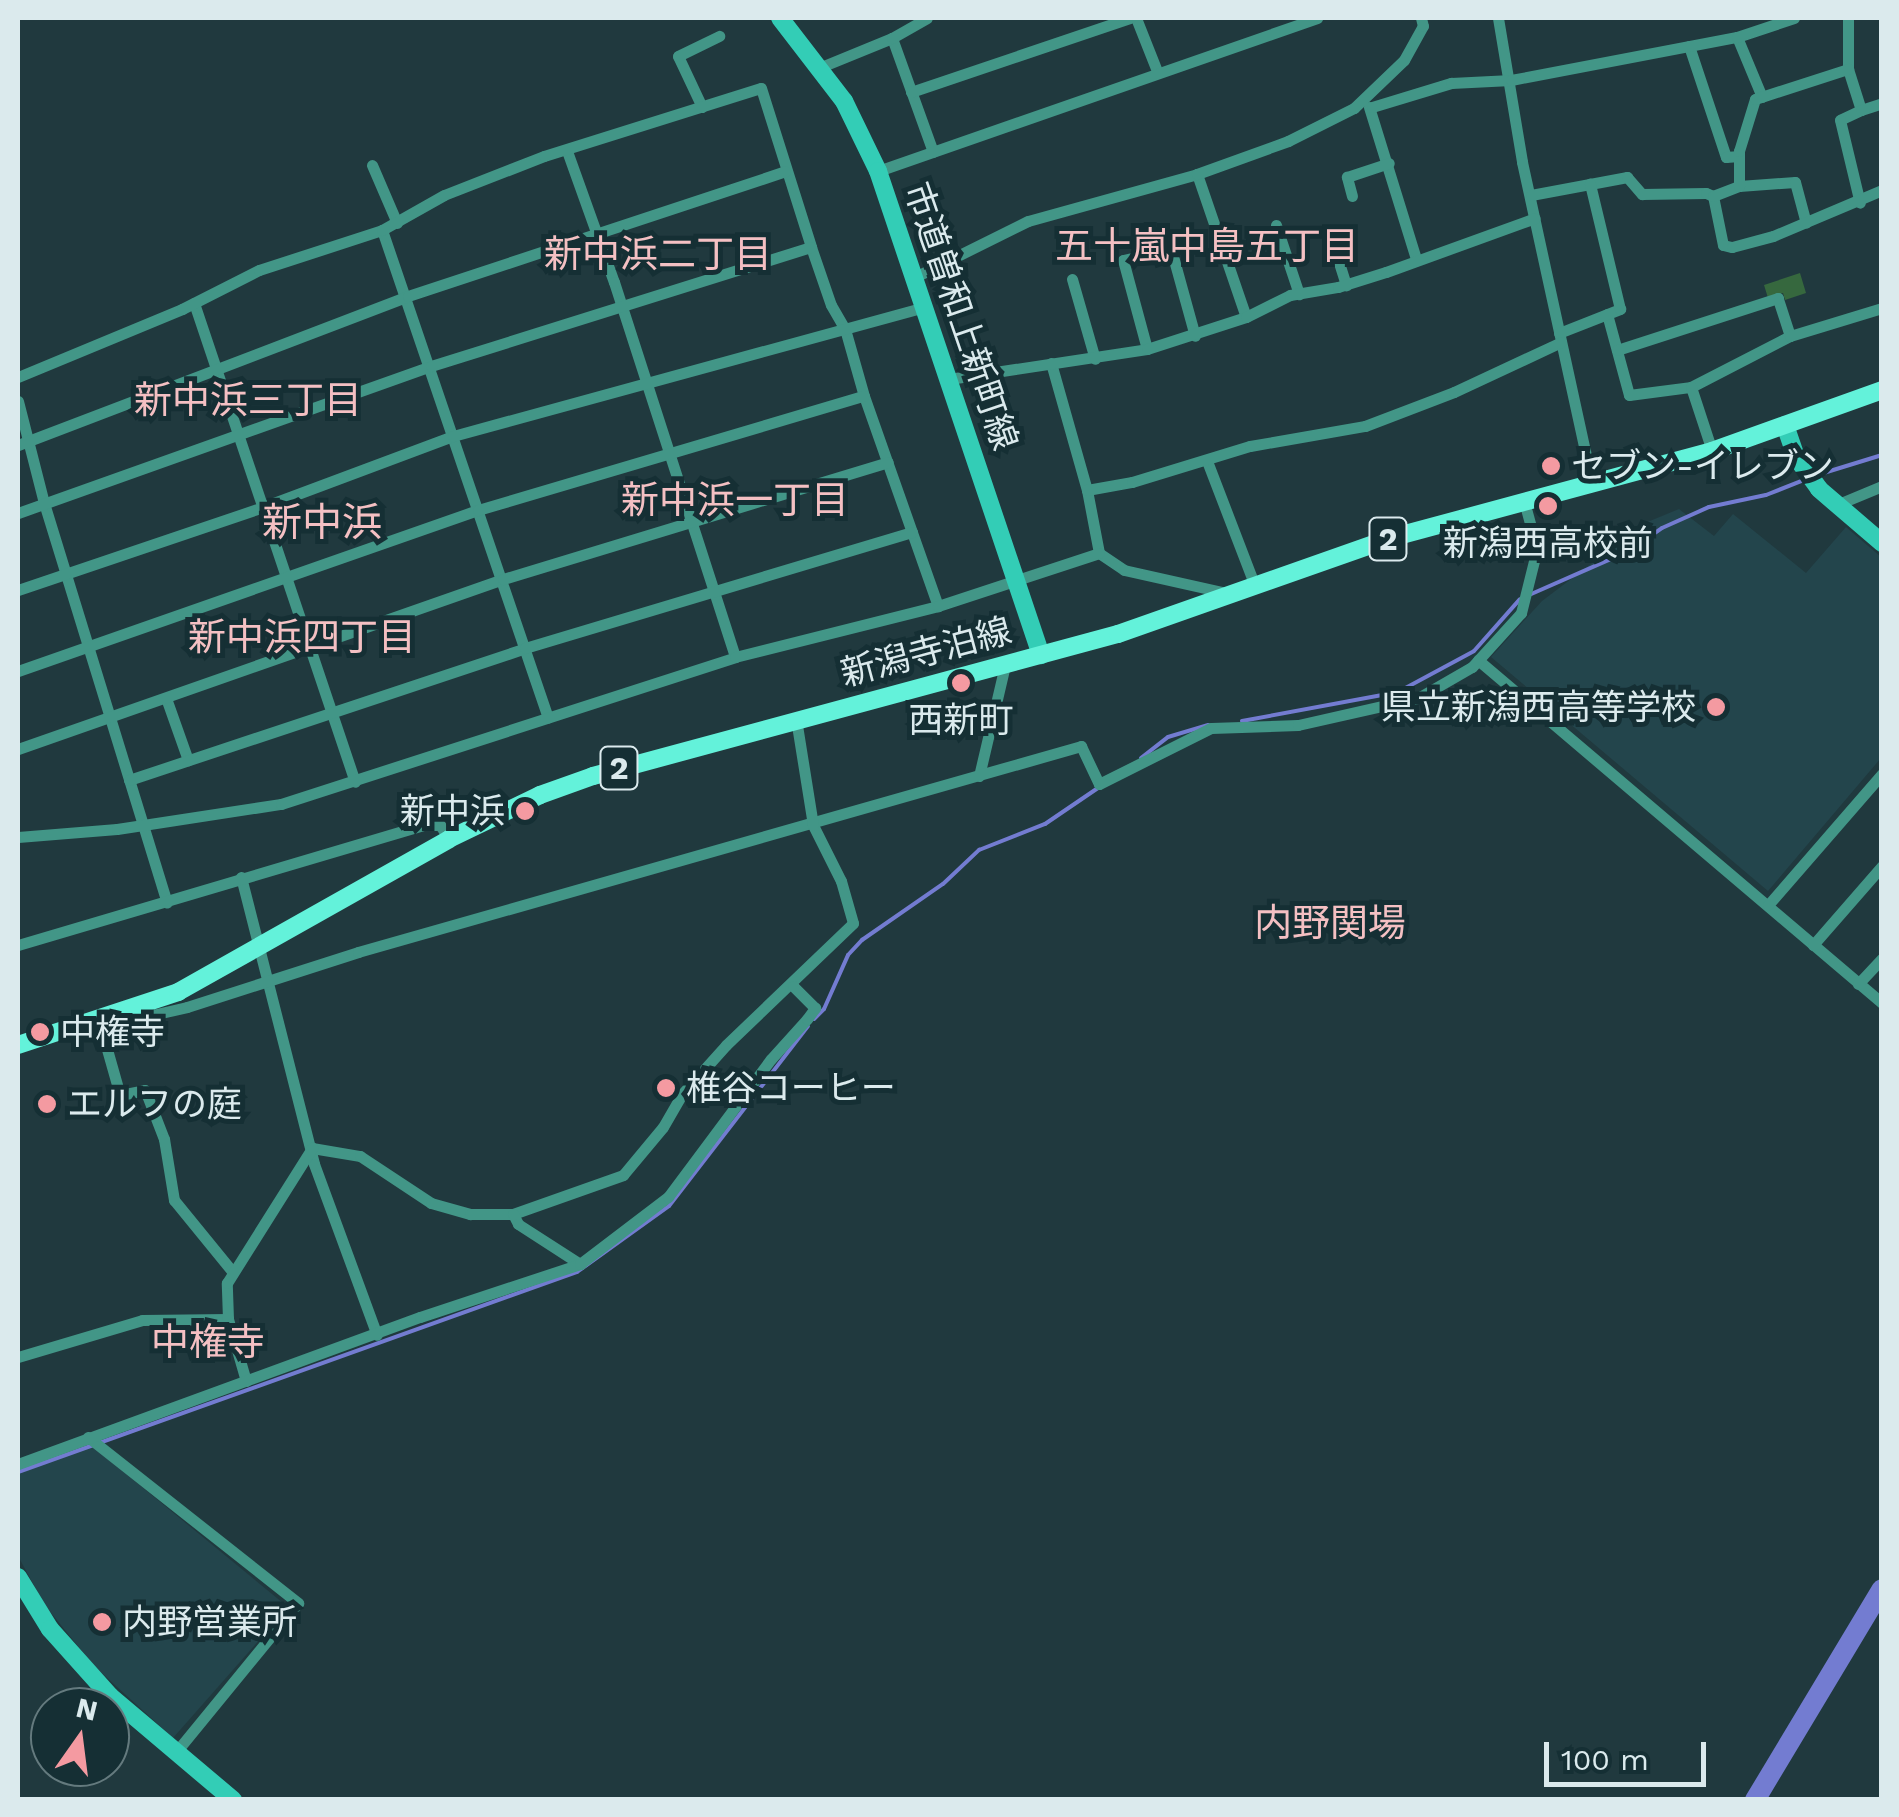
<!DOCTYPE html>
<html>
<head>
<meta charset="utf-8">
<style>
  body { margin:0 }
  #map { position:relative; width:1899px; height:1817px; overflow:hidden; background:#20393e; font-family:"Work Sans","Noto Sans JP",sans-serif }
  div>[style] { position:absolute }
  [style*='--x'] { left:calc(var(--x)*1px); top:calc(var(--y)*1px); width:calc(var(--w)*1px); rotate:calc(var(--a)*1deg) }
  .built>* { inset:0; background:#23454c }
  .green>* { inset:0; background:#36683e }
  .stream>* { height:4px; margin:-2px; padding:0 2px; transform-origin:2px; border-radius:2px; background:#737cd1 }
  .river>* { height:20px; margin:-10px; padding:0 10px; transform-origin:10px; border-radius:10px; background:#737cd1 }
  .street>* { height:11px; margin:-5.5px; padding:0 5.5px; transform-origin:5.5px; border-radius:5.5px; background:#429687 }
  .secondary>* { height:18px; margin:-9px; padding:0 9px; transform-origin:9px; border-radius:9px; background:#33cdb6 }
  .primary>* { height:18px; margin:-9px; padding:0 9px; transform-origin:9px; border-radius:9px; background:#63f2da }
  .dots>* { width:28px; height:28px; translate:-50% -50%; box-sizing:border-box; border:5px solid #152f34; border-radius:50% }
  span { translate:-50% -50%; white-space:nowrap; text-align:center; line-height:1.15; -webkit-text-stroke:10px #152f34; paint-order:stroke }
  .shield-label span { padding:2px 8px; background:#152f34; border:2px solid; border-radius:8px; -webkit-text-stroke-width:0 }
  .shield-label { font-size:32px; color:#dbeaed; font-weight:700 }
  .street-label { font-size:35px; color:#dbeaed }
  .poi-label { font-size:35px; color:#dbeaed }
  .left { translate:0 -50%; text-align:left }
  .right { translate:-100% -50%; text-align:right }
  .neighbourhood-label { font-size:38px; color:#f4c0c3 }
  .quarter-label { font-size:40px; color:#f4c0c3 }
  .frame { position:absolute; inset:0; border:20px solid #dbeaed; pointer-events:none }
  .north { position:absolute; left:30px; top:1687px; width:100px; height:100px; box-sizing:border-box; background:#152f34; border:2px solid #647a7e; border-radius:50%; rotate:14deg; font-size:28px; font-weight:700; line-height:40px; text-align:center; color:#dbeaed }
  .north::after { content:''; display:block; margin:auto; width:35px; height:45px; background:#f49aa1; clip-path:polygon(50% 0,100% 100%,50% 72%,0 100%) }
  .scale { position:absolute; left:1544px; top:1742px; width:162px; height:45px; box-sizing:border-box; border:5px solid #dbeaed; border-top:0; padding-left:12px; font-size:30px; line-height:35px; white-space:nowrap; color:#dbeaed; -webkit-text-stroke:8px #152f34; paint-order:stroke }
</style>
</head>
<body>
<div id="map">
  <div class="built">
    <i style="clip-path:polygon(1679px 509px,1714px 536px,1733px 514px,1806px 573px,1846px 527px,1881px 557px,1881px 758px,1768px 891px,1491px 657px,1542px 601px,1645px 523px)"></i>
    <i style="clip-path:polygon(91px 1445px,283px 1603px,283px 1613px,173px 1738px,93px 1665px,44px 1604px,18px 1556px,18px 1474px)"></i>
  </div>
  <div class="green">
    <i style="clip-path:polygon(1800px 273px,1806px 293px,1785px 300px,1783px 293px,1768px 298px,1764px 285px)"></i>
  </div>
  <div class="stream">
    <i style="--x:1817;--y:475;--w:68;--a:-17.1"></i>
    <i style="--x:1529;--y:595;--w:109;--a:-23.7"></i>
    <i style="--x:1629;--y:551;--w:40;--a:-34.9"></i>
    <i style="--x:1662;--y:528;--w:51;--a:-24.1"></i>
    <i style="--x:1709;--y:507;--w:58;--a:-11.9"></i>
    <i style="--x:1766;--y:495;--w:41;--a:-21.5"></i>
    <i style="--x:1242;--y:721;--w:159;--a:-10.5"></i>
    <i style="--x:1398;--y:692;--w:86;--a:-28.3"></i>
    <i style="--x:1474;--y:651;--w:69;--a:-48.5"></i>
    <i style="--x:1141;--y:758;--w:34;--a:-38"></i>
    <i style="--x:1168;--y:737;--w:42;--a:-16.7"></i>
    <i style="--x:814;--y:1019;--w:14;--a:-45"></i>
    <i style="--x:824;--y:1009;--w:59;--a:-66"></i>
    <i style="--x:848;--y:955;--w:21;--a:-47"></i>
    <i style="--x:862;--y:940;--w:98;--a:-34.7"></i>
    <i style="--x:943;--y:884;--w:50;--a:-43.4"></i>
    <i style="--x:979;--y:850;--w:71;--a:-21.5"></i>
    <i style="--x:1045;--y:824;--w:68;--a:-34.2"></i>
    <i style="--x:18;--y:1472;--w:594;--a:-19.69"></i>
    <i style="--x:577;--y:1272;--w:113;--a:-35.7"></i>
    <i style="--x:669;--y:1206;--w:227;--a:-52.3"></i>
  </div>
  <div class="river">
    <i style="--x:1755;--y:1800;--w:246;--a:-59"></i>
  </div>
  <div class="street">
    <i style="--x:1136;--y:18;--w:57;--a:68.4"></i>
    <i style="--x:1498;--y:18;--w:146;--a:80.5"></i>
    <i style="--x:1522;--y:162;--w:329;--a:77.7"></i>
    <i style="--x:1848;--y:18;--w:51;--a:90"></i>
    <i style="--x:1848;--y:69;--w:43;--a:72.4"></i>
    <i style="--x:1861;--y:110;--w:23;--a:155"></i>
    <i style="--x:1840;--y:120;--w:85;--a:76.5"></i>
    <i style="--x:1737;--y:37;--w:65;--a:67.4"></i>
    <i style="--x:892;--y:38;--w:121;--a:70.2"></i>
    <i style="--x:1689;--y:46;--w:117;--a:71.6"></i>
    <i style="--x:1726;--y:157;--w:13;--a:-4"></i>
    <i style="--x:821;--y:67;--w:77;--a:-22.2"></i>
    <i style="--x:892;--y:38;--w:40;--a:-29.7"></i>
    <i style="--x:911;--y:92;--w:231;--a:-18.7"></i>
    <i style="--x:702;--y:107;--w:56;--a:-115.2"></i>
    <i style="--x:678;--y:56;--w:46;--a:-26"></i>
    <i style="--x:1369;--y:107;--w:159;--a:72.8"></i>
    <i style="--x:1372;--y:107;--w:83;--a:-16.9"></i>
    <i style="--x:1451;--y:83;--w:60;--a:-2.9"></i>
    <i style="--x:1511;--y:80;--w:230;--a:-10.8"></i>
    <i style="--x:1737;--y:37;--w:60;--a:-18.4"></i>
    <i style="--x:1861;--y:110;--w:22;--a:-18"></i>
    <i style="--x:567;--y:151;--w:139;--a:70.3"></i>
    <i style="--x:614;--y:282;--w:394;--a:72.1"></i>
    <i style="--x:372;--y:165;--w:63;--a:66.7"></i>
    <i style="--x:878;--y:171;--w:465;--a:-19.2"></i>
    <i style="--x:1197;--y:174;--w:151;--a:71.1"></i>
    <i style="--x:1739;--y:186;--w:56;--a:-4.1"></i>
    <i style="--x:1795;--y:182;--w:42;--a:75"></i>
    <i style="--x:1531;--y:195;--w:98;--a:-10.6"></i>
    <i style="--x:1627;--y:177;--w:23;--a:49"></i>
    <i style="--x:1642;--y:194;--w:64;--a:-0.9"></i>
    <i style="--x:1706;--y:193;--w:8;--a:23"></i>
    <i style="--x:1713;--y:196;--w:50;--a:78.5"></i>
    <i style="--x:1723;--y:245;--w:9;--a:13"></i>
    <i style="--x:1732;--y:247;--w:42;--a:-15"></i>
    <i style="--x:1773;--y:236;--w:118;--a:-22.9"></i>
    <i style="--x:1352;--y:196;--w:20;--a:-105"></i>
    <i style="--x:1347;--y:177;--w:44;--a:-18.4"></i>
    <i style="--x:1713;--y:196;--w:28;--a:-21"></i>
    <i style="--x:1739;--y:186;--w:35;--a:-90"></i>
    <i style="--x:1739;--y:151;--w:54;--a:-72.9"></i>
    <i style="--x:1755;--y:99;--w:98;--a:-17.9"></i>
    <i style="--x:1276;--y:225;--w:73;--a:71.6"></i>
    <i style="--x:382;--y:230;--w:515;--a:71.21"></i>
    <i style="--x:1329;--y:231;--w:57;--a:72.5"></i>
    <i style="--x:915;--y:277;--w:126;--a:-26.4"></i>
    <i style="--x:1028;--y:221;--w:175;--a:-15.5"></i>
    <i style="--x:1197;--y:174;--w:97;--a:-19.9"></i>
    <i style="--x:1288;--y:141;--w:74;--a:-26.6"></i>
    <i style="--x:1354;--y:108;--w:69;--a:-43.8"></i>
    <i style="--x:1404;--y:60;--w:39;--a:-61"></i>
    <i style="--x:1423;--y:26;--w:8;--a:-104"></i>
    <i style="--x:1072;--y:279;--w:83;--a:74"></i>
    <i style="--x:194;--y:303;--w:505;--a:71.42"></i>
    <i style="--x:1607;--y:314;--w:84;--a:74.8"></i>
    <i style="--x:1629;--y:395;--w:63;--a:-7.4"></i>
    <i style="--x:1691;--y:387;--w:111;--a:-27.3"></i>
    <i style="--x:1790;--y:336;--w:40;--a:-108"></i>
    <i style="--x:1778;--y:298;--w:169;--a:162.1"></i>
    <i style="--x:1559;--y:333;--w:66;--a:-21.5"></i>
    <i style="--x:1620;--y:309;--w:129;--a:-103.5"></i>
    <i style="--x:1790;--y:336;--w:96;--a:-16.9"></i>
    <i style="--x:1147;--y:349;--w:92;--a:-105.1"></i>
    <i style="--x:1123;--y:260;--w:49;--a:-12.9"></i>
    <i style="--x:1171;--y:249;--w:90;--a:74.6"></i>
    <i style="--x:1051;--y:363;--w:132;--a:74.2"></i>
    <i style="--x:1087;--y:490;--w:64;--a:79.2"></i>
    <i style="--x:1099;--y:553;--w:30;--a:34"></i>
    <i style="--x:1124;--y:570;--w:110;--a:12.6"></i>
    <i style="--x:18;--y:377;--w:178;--a:-22.5"></i>
    <i style="--x:182;--y:309;--w:86;--a:-26.9"></i>
    <i style="--x:259;--y:270;--w:129;--a:-18"></i>
    <i style="--x:382;--y:230;--w:71;--a:-29.4"></i>
    <i style="--x:444;--y:195;--w:107;--a:-21.3"></i>
    <i style="--x:544;--y:156;--w:227;--a:-17.4"></i>
    <i style="--x:761;--y:88;--w:167;--a:72.5"></i>
    <i style="--x:811;--y:247;--w:61;--a:71"></i>
    <i style="--x:831;--y:305;--w:28;--a:60"></i>
    <i style="--x:845;--y:329;--w:70;--a:74.2"></i>
    <i style="--x:864;--y:396;--w:223;--a:70.6"></i>
    <i style="--x:949;--y:379;--w:200;--a:-8.6"></i>
    <i style="--x:1147;--y:349;--w:104;--a:-17.9"></i>
    <i style="--x:1246;--y:317;--w:49;--a:-26.6"></i>
    <i style="--x:1290;--y:295;--w:49;--a:-9.5"></i>
    <i style="--x:1338;--y:287;--w:50;--a:-17.4"></i>
    <i style="--x:1386;--y:272;--w:158;--a:-19.9"></i>
    <i style="--x:1691;--y:387;--w:67;--a:71.8"></i>
    <i style="--x:18;--y:401;--w:105;--a:75.7"></i>
    <i style="--x:44;--y:503;--w:418;--a:72.9"></i>
    <i style="--x:18;--y:445;--w:417;--a:-20.9"></i>
    <i style="--x:408;--y:296;--w:397;--a:-18.3"></i>
    <i style="--x:1207;--y:461;--w:134;--a:69"></i>
    <i style="--x:1087;--y:490;--w:46;--a:-10.1"></i>
    <i style="--x:1132;--y:482;--w:123;--a:-17"></i>
    <i style="--x:1250;--y:446;--w:117;--a:-9.9"></i>
    <i style="--x:1365;--y:426;--w:95;--a:-20.9"></i>
    <i style="--x:1454;--y:392;--w:118;--a:-25"></i>
    <i style="--x:1836;--y:505;--w:50;--a:-22.4"></i>
    <i style="--x:18;--y:513;--w:438;--a:-19.6"></i>
    <i style="--x:431;--y:366;--w:398;--a:-17.4"></i>
    <i style="--x:18;--y:590;--w:259;--a:-18.7"></i>
    <i style="--x:263;--y:507;--w:203;--a:-20.5"></i>
    <i style="--x:453;--y:436;--w:489;--a:-15.3"></i>
    <i style="--x:1478;--y:660;--w:530;--a:40.33"></i>
    <i style="--x:18;--y:671;--w:487;--a:-19.3"></i>
    <i style="--x:478;--y:510;--w:402;--a:-16.5"></i>
    <i style="--x:166;--y:698;--w:66;--a:70.5"></i>
    <i style="--x:18;--y:749;--w:514;--a:-19.32"></i>
    <i style="--x:503;--y:579;--w:402;--a:-16.9"></i>
    <i style="--x:979;--y:776;--w:114;--a:-76.8"></i>
    <i style="--x:129;--y:780;--w:417;--a:-18.4"></i>
    <i style="--x:525;--y:648;--w:404;--a:-16.7"></i>
    <i style="--x:18;--y:837;--w:99;--a:-4.6"></i>
    <i style="--x:117;--y:829;--w:166;--a:-8.7"></i>
    <i style="--x:281;--y:804;--w:477;--a:-17.9"></i>
    <i style="--x:735;--y:657;--w:209;--a:-14.1"></i>
    <i style="--x:938;--y:606;--w:169;--a:-18.2"></i>
    <i style="--x:241;--y:877;--w:296;--a:75.7"></i>
    <i style="--x:314;--y:1164;--w:182;--a:69.8"></i>
    <i style="--x:1768;--y:905;--w:174;--a:-49"></i>
    <i style="--x:18;--y:945;--w:423;--a:-16.5"></i>
    <i style="--x:424;--y:825;--w:16;--a:0"></i>
    <i style="--x:440;--y:825;--w:17;--a:57"></i>
    <i style="--x:1813;--y:945;--w:105;--a:-48.9"></i>
    <i style="--x:1858;--y:984;--w:35;--a:-47"></i>
    <i style="--x:121;--y:1014;--w:18;--a:13"></i>
    <i style="--x:139;--y:1018;--w:49;--a:-12.9"></i>
    <i style="--x:187;--y:1007;--w:180;--a:-17.8"></i>
    <i style="--x:358;--y:952;--w:752;--a:-15.9"></i>
    <i style="--x:1081;--y:746;--w:42;--a:64.7"></i>
    <i style="--x:1099;--y:784;--w:125;--a:-26.6"></i>
    <i style="--x:1211;--y:728;--w:87;--a:-2"></i>
    <i style="--x:1298;--y:725;--w:123;--a:-12.7"></i>
    <i style="--x:1418;--y:698;--w:62;--a:-29.9"></i>
    <i style="--x:1472;--y:667;--w:73;--a:-47.8"></i>
    <i style="--x:1521;--y:613;--w:66;--a:-76"></i>
    <i style="--x:1537;--y:549;--w:50;--a:-105.2"></i>
    <i style="--x:99;--y:1021;--w:77;--a:74.2"></i>
    <i style="--x:120;--y:1095;--w:25;--a:-11"></i>
    <i style="--x:145;--y:1090;--w:53;--a:68.8"></i>
    <i style="--x:164;--y:1139;--w:62;--a:80.7"></i>
    <i style="--x:174;--y:1200;--w:90;--a:50.8"></i>
    <i style="--x:312;--y:1148;--w:49;--a:9.5"></i>
    <i style="--x:360;--y:1156;--w:85;--a:33.5"></i>
    <i style="--x:431;--y:1203;--w:41;--a:15.8"></i>
    <i style="--x:470;--y:1214;--w:43;--a:0"></i>
    <i style="--x:513;--y:1214;--w:117;--a:-19.5"></i>
    <i style="--x:623;--y:1175;--w:62;--a:-50.2"></i>
    <i style="--x:663;--y:1127;--w:39;--a:-60"></i>
    <i style="--x:683;--y:1093;--w:64;--a:-48.1"></i>
    <i style="--x:726;--y:1045;--w:176;--a:-43.8"></i>
    <i style="--x:853;--y:923;--w:44;--a:-105.9"></i>
    <i style="--x:841;--y:881;--w:63;--a:-116.6"></i>
    <i style="--x:813;--y:825;--w:107;--a:-99.1"></i>
    <i style="--x:513;--y:1214;--w:11;--a:63"></i>
    <i style="--x:518;--y:1224;--w:74;--a:32.8"></i>
    <i style="--x:18;--y:1357;--w:129;--a:-16.6"></i>
    <i style="--x:142;--y:1320;--w:86;--a:-0.7"></i>
    <i style="--x:246;--y:1381;--w:65;--a:-106.2"></i>
    <i style="--x:228;--y:1319;--w:36;--a:-92"></i>
    <i style="--x:227;--y:1283;--w:160;--a:-57.8"></i>
    <i style="--x:88;--y:1437;--w:268;--a:38.3"></i>
    <i style="--x:298;--y:1603;--w:191;--a:129.3"></i>
    <i style="--x:18;--y:1464;--w:428;--a:-20.1"></i>
    <i style="--x:420;--y:1317;--w:169;--a:-18.3"></i>
    <i style="--x:580;--y:1264;--w:111;--a:-37.3"></i>
    <i style="--x:668;--y:1197;--w:172;--a:-53.3"></i>
    <i style="--x:771;--y:1059;--w:54;--a:-48"></i>
    <i style="--x:807;--y:1019;--w:14;--a:-54"></i>
    <i style="--x:815;--y:1008;--w:31;--a:-135"></i>
  </div>
  <div class="secondary">
    <i style="--x:780;--y:18;--w:105;--a:52.4"></i>
    <i style="--x:844;--y:101;--w:78;--a:64.1"></i>
    <i style="--x:878;--y:171;--w:511;--a:71.39"></i>
    <i style="--x:1785;--y:425;--w:34;--a:71"></i>
    <i style="--x:1796;--y:457;--w:39;--a:54"></i>
    <i style="--x:1819;--y:489;--w:83;--a:40.6"></i>
    <i style="--x:18;--y:1577;--w:61;--a:58.4"></i>
    <i style="--x:50;--y:1629;--w:90;--a:48.2"></i>
    <i style="--x:110;--y:1696;--w:161;--a:40.2"></i>
  </div>
  <div class="primary">
    <i style="--x:18;--y:1045;--w:169;--a:-18.3"></i>
    <i style="--x:178;--y:992;--w:311;--a:-29.4"></i>
    <i style="--x:449;--y:839;--w:101;--a:-25.8"></i>
    <i style="--x:540;--y:795;--w:56;--a:-19.7"></i>
    <i style="--x:593;--y:776;--w:544;--a:-15.14"></i>
    <i style="--x:1118;--y:634;--w:293;--a:-19.4"></i>
    <i style="--x:1394;--y:537;--w:329;--a:-15.1"></i>
    <i style="--x:1712;--y:451;--w:181;--a:-19.7"></i>
  </div>
  <div class="dots">
    <i style="left:1551px;top:466px;background:#f49aa1"></i>
    <i style="left:1548px;top:506px;background:#f49aa1"></i>
    <i style="left:961px;top:683px;background:#f49aa1"></i>
    <i style="left:1716px;top:707px;background:#f49aa1"></i>
    <i style="left:525px;top:811px;background:#f49aa1"></i>
    <i style="left:40px;top:1032px;background:#f49aa1"></i>
    <i style="left:666px;top:1088px;background:#f49aa1"></i>
    <i style="left:47px;top:1104px;background:#f49aa1"></i>
    <i style="left:102px;top:1622px;background:#f49aa1"></i>
  </div>
  <div class="shield-label">
    <span style="left:1388px;top:539px">2</span>
    <span style="left:619px;top:768px">2</span>
  </div>
  <div class="street-label">
    <span style="left:961px;top:316px;rotate:71deg">市道曽和上新町線</span>
    <span style="left:926px;top:652px;rotate:-15deg">新潟寺泊線</span>
  </div>
  <div class="poi-label">
    <span class="left" style="left:1571px;top:466px">セブン-イレブン</span>
    <span style="left:1548px;top:543px">新潟西高校前</span>
    <span class="right" style="left:1696px;top:707px">県立新潟西高等学校</span>
    <span style="left:961px;top:720px">西新町</span>
    <span class="right" style="left:505px;top:811px">新中浜</span>
    <span class="left" style="left:60px;top:1032px">中権寺</span>
    <span class="left" style="left:686px;top:1088px">椎谷コーヒー</span>
    <span class="left" style="left:67px;top:1104px">エルフの庭</span>
    <span class="left" style="left:122px;top:1622px">内野営業所</span>
  </div>
  <div class="neighbourhood-label">
    <span style="left:1207px;top:247px">五十嵐中島五丁目</span>
    <span style="left:658px;top:255px">新中浜二丁目</span>
    <span style="left:248px;top:401px">新中浜三丁目</span>
    <span style="left:735px;top:501px">新中浜一丁目</span>
    <span style="left:302px;top:638px">新中浜四丁目</span>
    <span style="left:1330px;top:924px">内野関場</span>
    <span style="left:208px;top:1343px">中権寺</span>
  </div>
  <div class="quarter-label">
    <span style="left:322px;top:523px">新中浜</span>
  </div>
  <div class="frame"></div>
  <div class="north">N</div>
  <div class="scale">100 m</div>
</div>
</body>
</html>
